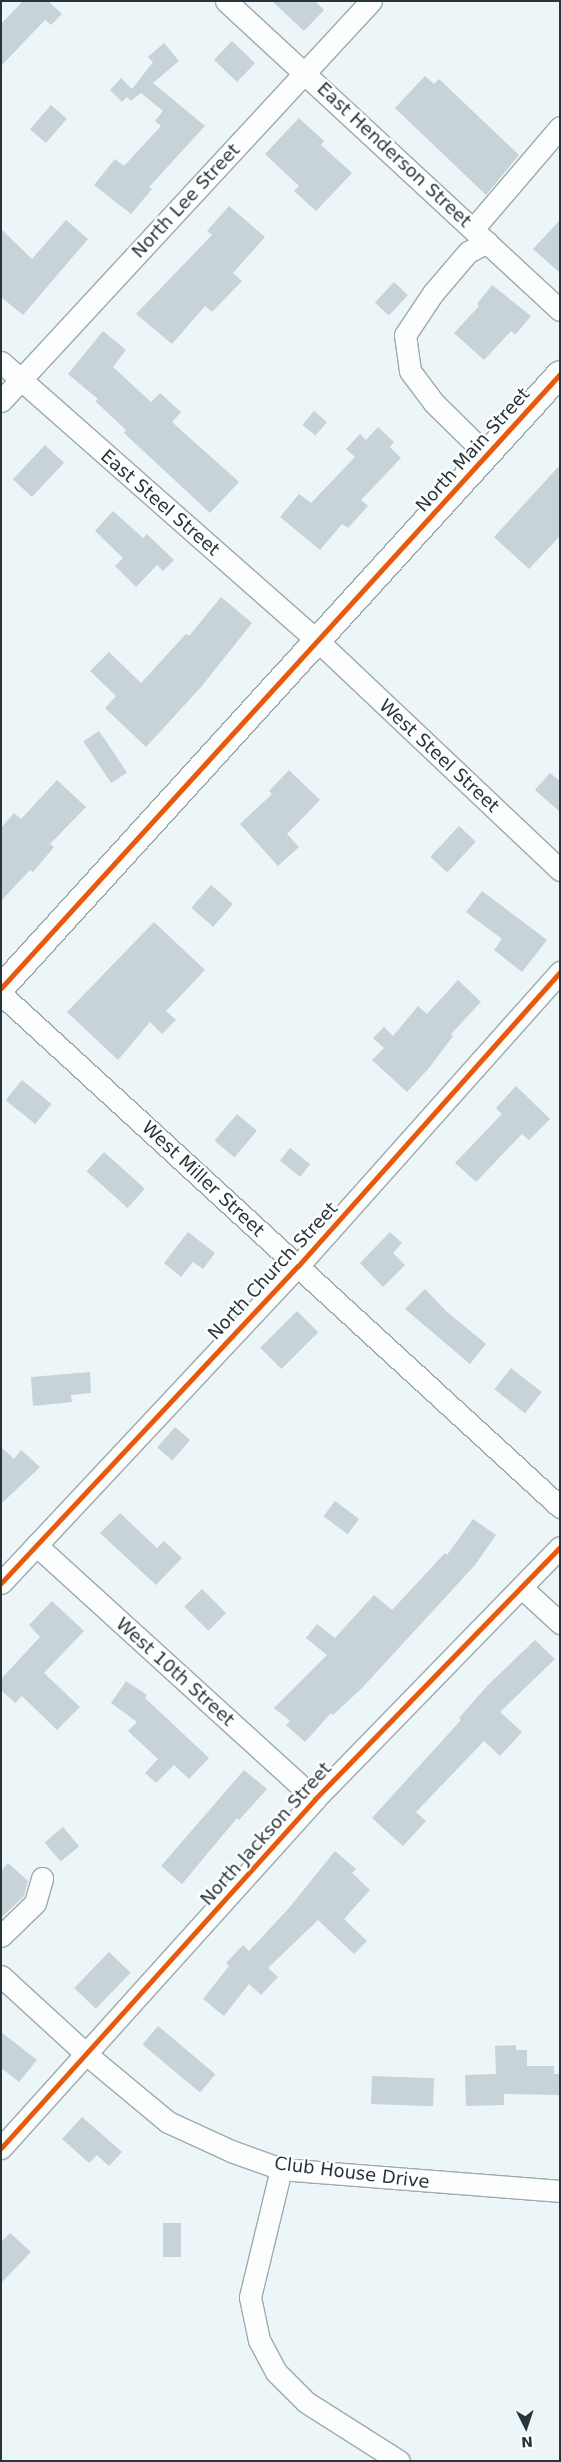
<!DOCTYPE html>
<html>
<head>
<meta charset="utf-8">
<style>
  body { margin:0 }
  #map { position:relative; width:561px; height:2462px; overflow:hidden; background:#ecf5f8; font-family:"DejaVu Sans",sans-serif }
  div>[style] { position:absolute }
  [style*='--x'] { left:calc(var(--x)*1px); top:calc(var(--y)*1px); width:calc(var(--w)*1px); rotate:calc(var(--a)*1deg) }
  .building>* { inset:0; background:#c7d3d6; transform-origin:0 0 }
  .roads { filter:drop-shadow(1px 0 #9eaaae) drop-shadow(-1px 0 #9eaaae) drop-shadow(0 1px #9eaaae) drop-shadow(0 -1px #9eaaae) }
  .minor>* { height:21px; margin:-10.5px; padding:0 10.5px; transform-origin:10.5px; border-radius:10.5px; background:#fcfefe }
  .major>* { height:26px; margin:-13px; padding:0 13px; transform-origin:13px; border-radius:13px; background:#fcfefe }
  .cycleway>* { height:5px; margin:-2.5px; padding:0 2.5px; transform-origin:2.5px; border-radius:2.5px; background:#e8590c }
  span { translate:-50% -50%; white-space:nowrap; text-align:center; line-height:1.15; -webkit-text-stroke:4.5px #fff; paint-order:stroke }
  .street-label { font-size:18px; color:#25353a }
  .frame { position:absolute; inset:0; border:2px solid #25353a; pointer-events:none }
  .north { position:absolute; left:501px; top:2402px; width:50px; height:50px; -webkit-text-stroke:4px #fff; paint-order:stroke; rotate:176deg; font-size:14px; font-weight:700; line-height:20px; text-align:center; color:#25353a }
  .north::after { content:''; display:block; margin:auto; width:18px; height:22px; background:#25353a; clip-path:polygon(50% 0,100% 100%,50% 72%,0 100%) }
</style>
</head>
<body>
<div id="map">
  <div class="building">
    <i style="clip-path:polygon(23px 1px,48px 1px,62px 14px,51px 25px,45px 20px,1px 66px,1px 24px)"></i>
    <i style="clip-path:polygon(272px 1px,315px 1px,324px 10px,304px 31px)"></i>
    <i style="left:232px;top:41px;width:32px;height:26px;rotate:44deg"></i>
    <i style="clip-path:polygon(164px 43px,179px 61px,153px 83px,205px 126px,149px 187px,152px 189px,131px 214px,94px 185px,115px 159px,124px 166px,161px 126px,155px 121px,163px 111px,141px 93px,131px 101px,127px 97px,122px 102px,110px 90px,121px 78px,132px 89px,153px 62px,148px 57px)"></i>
    <i style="clip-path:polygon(425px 76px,434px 84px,439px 79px,519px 155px,486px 195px,395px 108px)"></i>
    <i style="left:51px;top:105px;width:21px;height:32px;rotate:41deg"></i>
    <i style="clip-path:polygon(299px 118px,324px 141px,321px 145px,352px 173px,316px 211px,294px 191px,299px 186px,265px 154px)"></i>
    <i style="clip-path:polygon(229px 206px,265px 237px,233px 273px,242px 281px,212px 312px,205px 306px,172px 344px,136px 314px,212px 235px,207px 231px)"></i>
    <i style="clip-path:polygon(66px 220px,88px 239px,23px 315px,1px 297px,1px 229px,32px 259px)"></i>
    <i style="clip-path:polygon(560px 220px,560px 273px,533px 249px)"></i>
    <i style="left:394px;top:282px;width:19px;height:28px;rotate:43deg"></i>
    <i style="clip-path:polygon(492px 285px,531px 316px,515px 335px,511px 331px,484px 360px,454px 333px,479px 306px,477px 304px)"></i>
    <i style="clip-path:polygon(103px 331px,126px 350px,113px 367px,151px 402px,160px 393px,181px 412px,172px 422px,239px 482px,210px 513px,124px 433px,126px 430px,95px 401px,98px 399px,68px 374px)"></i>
    <i style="left:314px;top:411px;width:17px;height:18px;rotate:40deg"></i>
    <i style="clip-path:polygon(378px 427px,394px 442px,390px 447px,401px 458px,361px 500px,368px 506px,348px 528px,342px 524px,320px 550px,280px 517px,299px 494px,311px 503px,355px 457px,346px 449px,360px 434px,366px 440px)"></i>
    <i style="left:45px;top:445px;width:26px;height:47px;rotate:43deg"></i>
    <i style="clip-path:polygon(560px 465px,560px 536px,529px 569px,494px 537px)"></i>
    <i style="clip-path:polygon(113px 511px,143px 538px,147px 534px,174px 560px,163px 571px,157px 565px,136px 587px,115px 566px,123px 558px,95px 531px)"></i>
    <i style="clip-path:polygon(221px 597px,252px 623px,201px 687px,146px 747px,105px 708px,116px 696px,90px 671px,109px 652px,141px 683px,186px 634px,189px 636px)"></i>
    <i style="left:99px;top:731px;width:50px;height:19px;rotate:56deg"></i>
    <i style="clip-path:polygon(289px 770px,320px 800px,287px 834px,299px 847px,278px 866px,240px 824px,272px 794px,269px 791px)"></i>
    <i style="clip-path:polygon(550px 773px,560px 781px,560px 812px,535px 790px)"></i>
    <i style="clip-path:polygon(57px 780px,86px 807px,50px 844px,54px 847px,33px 872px,30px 870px,1px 901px,1px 828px,14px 813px,21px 819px)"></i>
    <i style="left:459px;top:826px;width:23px;height:42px;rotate:43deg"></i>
    <i style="left:211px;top:885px;width:29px;height:30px;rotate:41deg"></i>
    <i style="clip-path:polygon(482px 891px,547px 940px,522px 972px,494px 950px,502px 939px,466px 912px)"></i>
    <i style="clip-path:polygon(154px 922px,205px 970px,166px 1011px,176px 1020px,162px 1034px,150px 1022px,118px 1060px,67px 1012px)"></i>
    <i style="clip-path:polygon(458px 980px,481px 1002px,451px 1034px,453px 1036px,429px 1068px,407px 1092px,372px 1060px,384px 1048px,373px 1038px,384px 1027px,393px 1036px,418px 1006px,427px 1014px)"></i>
    <i style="left:22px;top:1080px;width:38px;height:26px;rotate:39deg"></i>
    <i style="clip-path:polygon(516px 1086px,550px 1119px,529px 1140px,522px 1134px,476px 1182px,455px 1163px,502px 1114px,496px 1108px)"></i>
    <i style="left:237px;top:1114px;width:26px;height:35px;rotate:40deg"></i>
    <i style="left:290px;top:1148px;width:26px;height:16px;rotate:39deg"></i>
    <i style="left:104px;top:1152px;width:55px;height:26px;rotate:42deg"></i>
    <i style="clip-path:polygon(188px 1232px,215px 1253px,203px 1269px,193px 1262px,181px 1277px,164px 1263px)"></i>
    <i style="clip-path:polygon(390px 1232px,402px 1243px,393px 1253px,405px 1265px,383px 1287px,360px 1263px)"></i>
    <i style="clip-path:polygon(425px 1289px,446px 1311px,486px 1344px,470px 1364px,405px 1309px)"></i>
    <i style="left:297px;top:1311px;width:30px;height:52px;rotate:45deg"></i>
    <i style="left:511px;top:1368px;width:39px;height:27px;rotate:38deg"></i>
    <i style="clip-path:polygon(90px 1372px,91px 1393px,71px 1395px,72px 1402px,33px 1406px,31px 1377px)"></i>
    <i style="left:175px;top:1427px;width:20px;height:27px;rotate:41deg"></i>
    <i style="clip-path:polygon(1px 1447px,14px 1459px,21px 1450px,40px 1467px,1px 1504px)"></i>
    <i style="left:335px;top:1501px;width:30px;height:19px;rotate:37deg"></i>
    <i style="clip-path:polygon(120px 1513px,157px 1548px,164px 1541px,182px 1558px,156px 1585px,100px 1533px)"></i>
    <i style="clip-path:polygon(473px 1519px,496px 1535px,475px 1565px,362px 1688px,333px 1715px,331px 1713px,305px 1742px,286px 1725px,290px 1721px,274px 1708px,327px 1655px,306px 1638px,317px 1624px,335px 1638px,374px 1595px,392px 1610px,445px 1553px,447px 1555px)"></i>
    <i style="left:202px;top:1589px;width:34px;height:25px;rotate:45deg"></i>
    <i style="clip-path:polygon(52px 1601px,84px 1631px,44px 1673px,80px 1707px,57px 1730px,22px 1696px,15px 1703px,1px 1690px,1px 1679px,40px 1637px,29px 1625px)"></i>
    <i style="clip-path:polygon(535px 1640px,555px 1659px,500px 1712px,522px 1732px,500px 1756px,484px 1741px,416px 1812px,426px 1821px,403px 1846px,372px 1818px,461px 1720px,459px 1718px,488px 1685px)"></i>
    <i style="clip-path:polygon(126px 1681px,147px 1695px,145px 1698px,209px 1758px,189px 1779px,174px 1765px,156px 1783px,145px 1773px,158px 1759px,128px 1731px,137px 1722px,111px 1703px)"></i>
    <i style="clip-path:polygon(244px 1770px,267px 1789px,239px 1820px,237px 1818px,182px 1884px,161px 1866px)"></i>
    <i style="left:63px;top:1827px;width:25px;height:24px;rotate:50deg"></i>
    <i style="clip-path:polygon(335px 1851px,356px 1869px,352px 1873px,370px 1890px,344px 1919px,367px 1941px,354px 1954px,318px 1920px,268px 1968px,278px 1977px,261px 1995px,249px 1984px,224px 2016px,203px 1999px,229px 1966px,226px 1963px,243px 1945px,249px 1951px,289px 1908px)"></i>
    <i style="clip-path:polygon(8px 1863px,28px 1881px,24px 1896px,1px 1918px,1px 1871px)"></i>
    <i style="left:109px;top:1952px;width:30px;height:50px;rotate:44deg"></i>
    <i style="left:158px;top:2026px;width:75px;height:24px;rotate:40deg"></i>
    <i style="clip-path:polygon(1px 2032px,37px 2060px,19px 2082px,1px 2068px)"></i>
    <i style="clip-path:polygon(516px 2045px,516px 2050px,527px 2050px,527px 2066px,554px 2066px,554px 2074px,560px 2074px,560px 2095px,504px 2094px,504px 2105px,466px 2106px,465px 2075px,496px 2074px,495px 2046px)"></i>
    <i style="left:372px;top:2076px;width:62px;height:28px;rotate:2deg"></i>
    <i style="clip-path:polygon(82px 2117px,122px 2152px,109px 2166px,97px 2155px,89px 2163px,62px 2139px)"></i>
    <i style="left:181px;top:2223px;width:34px;height:18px;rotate:90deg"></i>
    <i style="clip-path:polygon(10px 2233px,31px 2252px,1px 2283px,1px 2242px)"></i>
  </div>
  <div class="roads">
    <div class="minor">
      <i style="--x:226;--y:1;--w:455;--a:42.8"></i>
      <i style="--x:473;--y:229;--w:134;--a:-49.5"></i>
      <i style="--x:487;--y:242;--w:21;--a:152"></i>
      <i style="--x:468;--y:252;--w:54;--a:130.5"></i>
      <i style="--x:433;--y:293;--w:50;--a:123.7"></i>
      <i style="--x:405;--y:335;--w:36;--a:82"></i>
      <i style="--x:410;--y:371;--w:40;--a:53"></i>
      <i style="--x:434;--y:403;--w:74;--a:44.5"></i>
      <i style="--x:1;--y:362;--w:424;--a:41.4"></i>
      <i style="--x:319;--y:642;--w:332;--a:43.4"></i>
      <i style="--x:1;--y:401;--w:545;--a:-47.23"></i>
      <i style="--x:1;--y:994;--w:759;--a:42.54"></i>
      <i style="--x:36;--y:1545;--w:377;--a:42.3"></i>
      <i style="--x:1;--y:1583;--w:434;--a:-46.9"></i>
      <i style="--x:298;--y:1266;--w:394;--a:-48.3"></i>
      <i style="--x:522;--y:1588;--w:52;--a:42.6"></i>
      <i style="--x:1;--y:1936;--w:47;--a:-44.1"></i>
      <i style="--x:35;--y:1903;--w:26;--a:-74"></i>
      <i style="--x:1;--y:1976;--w:115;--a:42.5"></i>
      <i style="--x:86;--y:2054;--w:107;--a:39.7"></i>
      <i style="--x:168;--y:2122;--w:69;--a:24.7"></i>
      <i style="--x:231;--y:2151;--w:53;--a:19.8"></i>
      <i style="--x:281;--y:2169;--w:280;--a:4.5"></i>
      <i style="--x:1;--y:2148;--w:469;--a:-48"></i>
      <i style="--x:315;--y:1799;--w:351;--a:-45.8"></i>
      <i style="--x:281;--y:2169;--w:132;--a:103.6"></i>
      <i style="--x:250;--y:2297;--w:44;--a:78.2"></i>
      <i style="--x:259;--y:2340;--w:36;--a:62"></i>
      <i style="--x:276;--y:2372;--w:42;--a:45"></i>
      <i style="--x:306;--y:2402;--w:110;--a:32.4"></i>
    </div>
    <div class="major">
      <i style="--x:1;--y:988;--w:830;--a:-47.68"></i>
    </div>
  </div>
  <div class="cycleway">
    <i style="--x:1;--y:988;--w:830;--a:-47.68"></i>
    <i style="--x:1;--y:1583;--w:434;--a:-46.9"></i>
    <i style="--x:298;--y:1266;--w:394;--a:-48.3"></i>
    <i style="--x:1;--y:2148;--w:469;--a:-48"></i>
    <i style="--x:315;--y:1799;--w:351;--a:-45.8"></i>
  </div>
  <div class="street-label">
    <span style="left:394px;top:155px;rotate:43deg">East Henderson Street</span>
    <span style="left:186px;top:201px;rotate:-47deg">North Lee Street</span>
    <span style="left:473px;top:450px;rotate:-48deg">North Main Street</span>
    <span style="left:160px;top:503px;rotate:41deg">East Steel Street</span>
    <span style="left:439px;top:756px;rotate:43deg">West Steel Street</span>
    <span style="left:203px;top:1179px;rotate:43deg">West Miller Street</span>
    <span style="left:273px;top:1271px;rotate:-47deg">North Church Street</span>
    <span style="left:175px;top:1672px;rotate:42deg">West 10th Street</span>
    <span style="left:266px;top:1834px;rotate:-48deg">North Jackson Street</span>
    <span style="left:352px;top:2173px;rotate:7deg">Club House Drive</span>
  </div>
  <div class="frame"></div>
  <div class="north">N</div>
</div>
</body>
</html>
